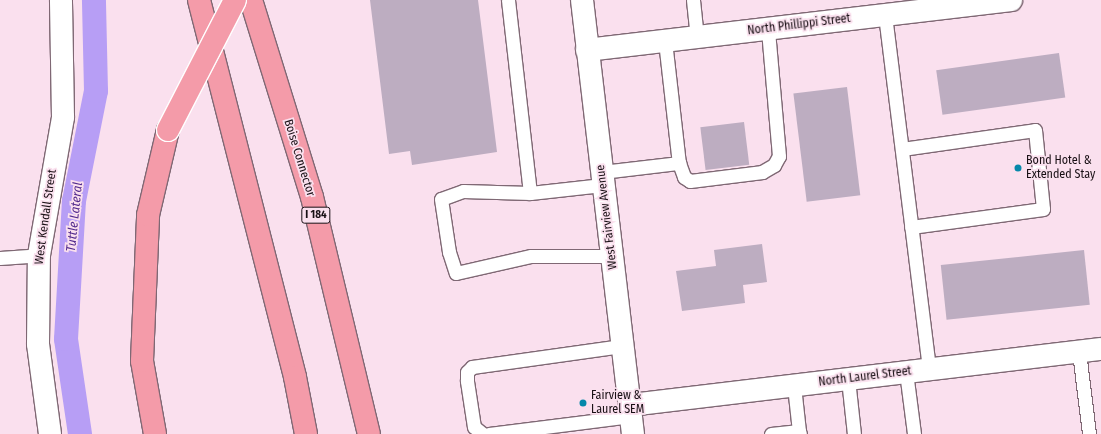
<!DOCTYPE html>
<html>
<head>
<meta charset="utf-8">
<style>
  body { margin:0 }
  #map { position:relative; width:1101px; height:434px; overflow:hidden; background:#fae0ee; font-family:"Fira Sans Condensed",sans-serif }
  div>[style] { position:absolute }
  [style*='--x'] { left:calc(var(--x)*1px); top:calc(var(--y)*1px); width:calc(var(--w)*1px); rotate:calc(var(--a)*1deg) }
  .canal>* { height:24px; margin:-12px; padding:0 12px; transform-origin:12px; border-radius:12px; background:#b79ef5 }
  .building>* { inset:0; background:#bdadc1; transform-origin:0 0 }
  .roads { filter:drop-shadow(1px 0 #7f6874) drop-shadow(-1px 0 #7f6874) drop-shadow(0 1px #7f6874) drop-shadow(0 -1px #7f6874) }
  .service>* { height:13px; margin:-6.5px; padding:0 6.5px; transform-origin:6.5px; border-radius:6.5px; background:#fff }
  .minor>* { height:22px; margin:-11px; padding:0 11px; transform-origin:11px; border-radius:11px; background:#fff }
  .secondary>* { height:22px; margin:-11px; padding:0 11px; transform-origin:11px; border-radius:11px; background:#fff }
  .motorway>* { height:22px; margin:-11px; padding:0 11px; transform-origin:11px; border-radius:11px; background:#f49ba9 }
  .bridges { filter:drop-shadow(1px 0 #fff) drop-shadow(-1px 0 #fff) drop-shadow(0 1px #fff) drop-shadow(0 -1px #fff) }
  .motorway-bridge>* { height:22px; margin:-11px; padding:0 11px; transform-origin:11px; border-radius:11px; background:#f49ba9 }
  .dots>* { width:11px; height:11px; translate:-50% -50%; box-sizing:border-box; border:2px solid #fae0ee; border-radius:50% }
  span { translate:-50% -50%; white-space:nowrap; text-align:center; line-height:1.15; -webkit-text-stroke:3.5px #fae0ee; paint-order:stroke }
  .shield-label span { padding:1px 3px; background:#fae0ee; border:1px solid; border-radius:3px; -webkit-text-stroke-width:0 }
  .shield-label { font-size:11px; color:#180f14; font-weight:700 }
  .street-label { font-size:12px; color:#180f14 }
  .poi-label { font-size:12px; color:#180f14 }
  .left { translate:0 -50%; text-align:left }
  .water-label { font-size:13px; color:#51298d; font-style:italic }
</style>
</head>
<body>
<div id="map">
  <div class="canal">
    <i style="--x:80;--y:434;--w:96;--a:-98.4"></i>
    <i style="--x:66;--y:339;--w:138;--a:-86.7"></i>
    <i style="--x:74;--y:201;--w:112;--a:-78.7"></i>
    <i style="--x:96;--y:91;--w:91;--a:-91.3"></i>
  </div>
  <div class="building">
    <i style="clip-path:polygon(370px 0,478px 0,497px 152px,412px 165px,410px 151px,389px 154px)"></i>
    <i style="left:1059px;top:53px;width:45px;height:124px;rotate:82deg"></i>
    <i style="left:847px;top:87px;width:109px;height:54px;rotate:83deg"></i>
    <i style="left:744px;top:122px;width:43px;height:44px;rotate:83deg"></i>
    <i style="clip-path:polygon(762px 244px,767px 282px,743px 285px,745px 303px,682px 311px,676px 271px,716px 266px,714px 250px)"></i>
    <i style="left:1084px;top:250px;width:55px;height:144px;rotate:84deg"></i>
  </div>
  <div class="roads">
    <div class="service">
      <i style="--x:508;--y:0;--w:194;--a:83.5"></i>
      <i style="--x:530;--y:193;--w:73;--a:-6.3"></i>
      <i style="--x:693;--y:0;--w:37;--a:84"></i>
      <i style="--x:885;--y:15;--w:358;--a:82.9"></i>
      <i style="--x:665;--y:41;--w:123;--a:83.5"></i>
      <i style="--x:679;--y:163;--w:15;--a:70"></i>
      <i style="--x:684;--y:177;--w:7;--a:34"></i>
      <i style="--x:690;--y:181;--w:73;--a:-7.1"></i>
      <i style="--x:762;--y:172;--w:14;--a:-30"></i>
      <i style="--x:774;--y:165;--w:10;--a:-61"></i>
      <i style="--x:779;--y:156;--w:127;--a:-95"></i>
      <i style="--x:902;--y:149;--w:134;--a:-8.1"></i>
      <i style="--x:1035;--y:130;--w:79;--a:84.2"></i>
      <i style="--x:1043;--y:209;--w:133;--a:172.2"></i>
      <i style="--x:602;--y:172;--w:78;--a:-6.7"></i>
      <i style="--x:530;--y:193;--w:67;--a:-178.3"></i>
      <i style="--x:463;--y:191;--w:23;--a:160"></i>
      <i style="--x:441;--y:199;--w:54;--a:81.4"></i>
      <i style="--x:449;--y:252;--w:22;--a:72"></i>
      <i style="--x:456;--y:273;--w:77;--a:-12.8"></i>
      <i style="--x:531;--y:256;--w:81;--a:0"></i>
      <i style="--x:0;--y:258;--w:39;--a:-4"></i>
      <i style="--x:1079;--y:352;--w:83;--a:83"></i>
      <i style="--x:906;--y:372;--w:63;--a:82.6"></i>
      <i style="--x:848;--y:379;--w:55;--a:83.8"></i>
      <i style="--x:794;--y:386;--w:45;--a:83.7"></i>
      <i style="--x:483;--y:434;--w:11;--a:-142"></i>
      <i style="--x:474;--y:427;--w:47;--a:-98.7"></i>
      <i style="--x:467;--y:381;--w:9;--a:-90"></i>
      <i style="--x:467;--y:372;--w:7;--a:-45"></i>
      <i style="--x:472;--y:367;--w:151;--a:-8"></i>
      <i style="--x:489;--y:434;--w:143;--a:-7.2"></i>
      <i style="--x:771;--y:434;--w:28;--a:-6"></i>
      <i style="--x:799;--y:431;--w:3;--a:72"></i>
    </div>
    <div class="minor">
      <i style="--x:587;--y:50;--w:427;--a:-6.7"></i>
      <i style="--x:630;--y:405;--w:474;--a:-6.8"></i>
      <i style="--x:50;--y:434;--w:91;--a:-97.6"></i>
      <i style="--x:38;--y:344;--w:89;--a:-89.4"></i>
      <i style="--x:39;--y:255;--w:140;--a:-80.1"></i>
      <i style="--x:63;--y:117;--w:117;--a:-91"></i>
    </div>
    <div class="secondary">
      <i style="--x:582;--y:0;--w:437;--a:83.3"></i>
    </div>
    <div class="motorway">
      <i style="--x:199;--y:0;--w:389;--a:75.7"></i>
      <i style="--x:295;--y:377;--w:58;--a:79.1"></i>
      <i style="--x:251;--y:0;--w:206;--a:72.8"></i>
      <i style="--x:312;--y:197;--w:244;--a:76.5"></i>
      <i style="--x:155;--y:434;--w:74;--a:-100.1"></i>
      <i style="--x:142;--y:361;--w:146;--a:-87.6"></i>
      <i style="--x:148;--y:215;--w:87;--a:-76.8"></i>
    </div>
  </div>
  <div class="bridges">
    <div class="motorway-bridge">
      <i style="--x:168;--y:130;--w:146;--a:-62.7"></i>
    </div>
  </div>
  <div class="dots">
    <i style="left:1018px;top:168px;background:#0588aa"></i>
    <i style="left:583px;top:403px;background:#0588aa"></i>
  </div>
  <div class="shield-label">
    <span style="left:316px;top:215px">I 184</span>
  </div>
  <div class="street-label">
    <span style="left:799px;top:25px;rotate:-7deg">North Phillippi Street</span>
    <span style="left:299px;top:158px;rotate:73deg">Boise Connector</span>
    <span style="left:46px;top:217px;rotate:-82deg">West Kendall Street</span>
    <span style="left:607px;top:217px;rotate:-97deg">West Fairview Avenue</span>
    <span style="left:865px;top:377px;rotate:-7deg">North Laurel Street</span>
  </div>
  <div class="poi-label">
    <span class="left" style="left:1026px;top:168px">Bond Hotel &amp;<br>Extended Stay</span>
    <span class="left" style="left:591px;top:403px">Fairview &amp;<br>Laurel SEM</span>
  </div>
  <div class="water-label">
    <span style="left:75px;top:217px;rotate:-84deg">Tuttle Lateral</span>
  </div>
</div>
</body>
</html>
